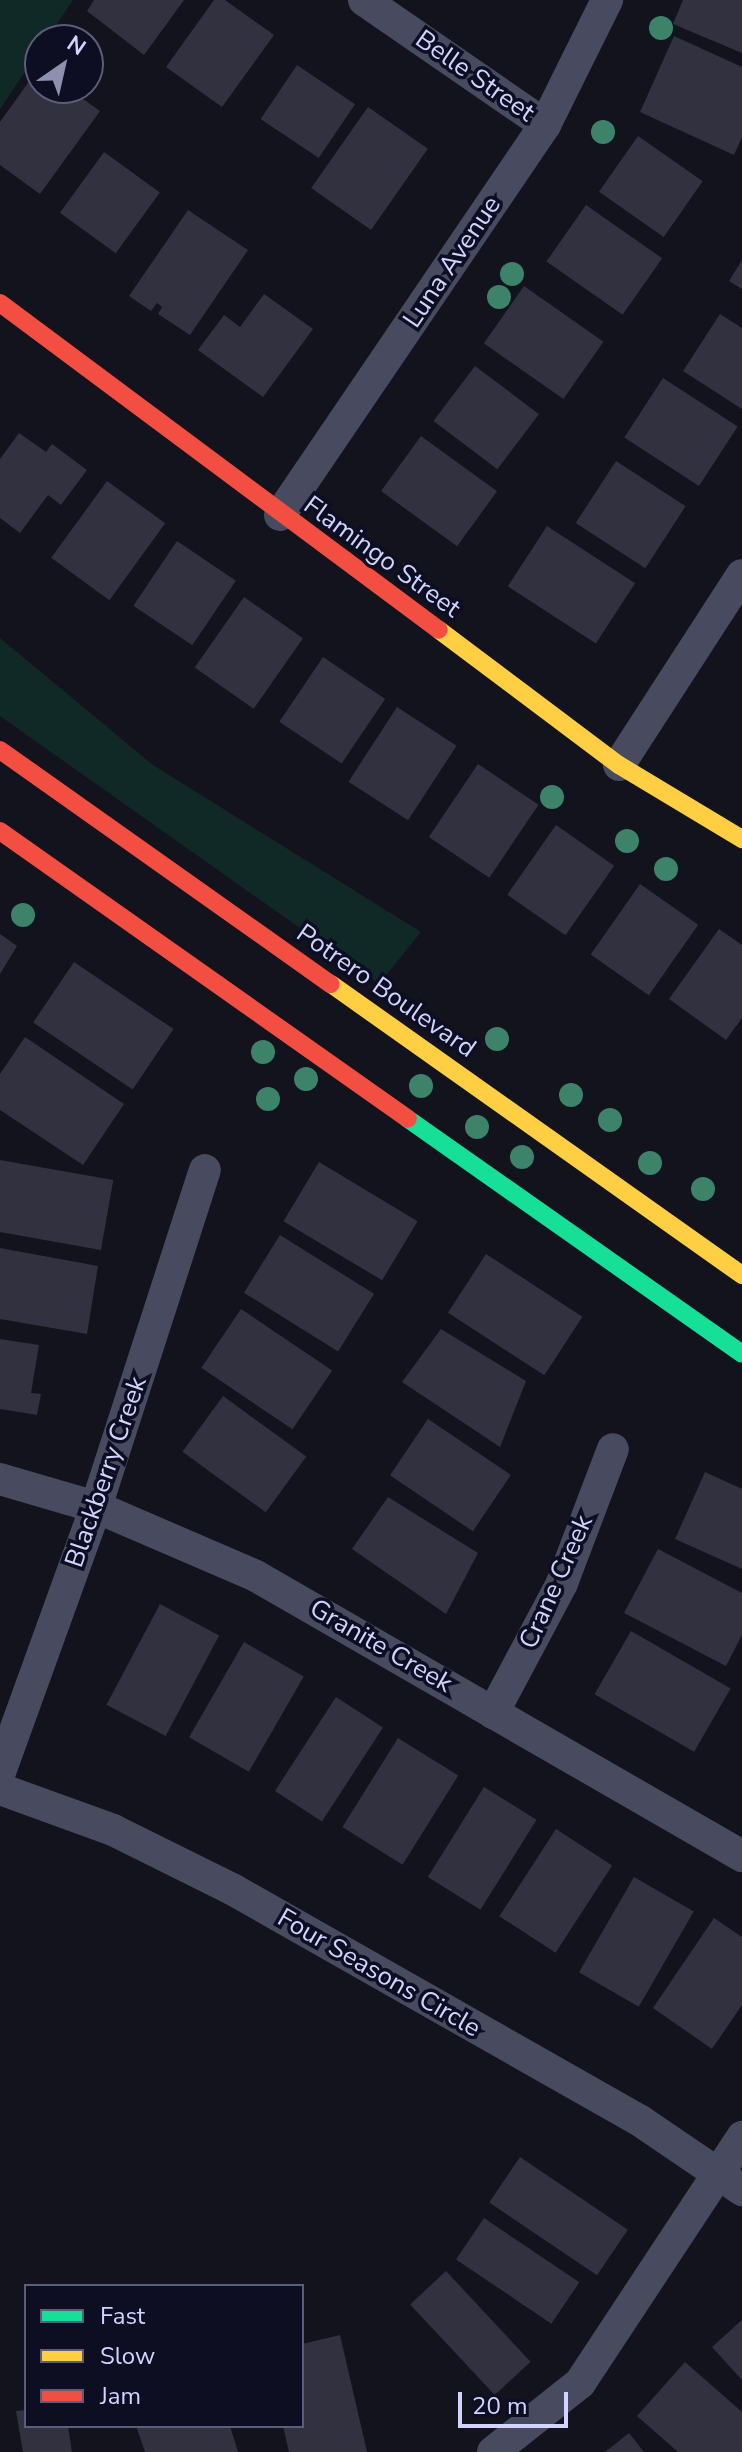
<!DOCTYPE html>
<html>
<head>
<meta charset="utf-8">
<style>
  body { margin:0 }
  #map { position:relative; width:742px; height:2452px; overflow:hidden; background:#13131e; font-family:"Nunito Sans",sans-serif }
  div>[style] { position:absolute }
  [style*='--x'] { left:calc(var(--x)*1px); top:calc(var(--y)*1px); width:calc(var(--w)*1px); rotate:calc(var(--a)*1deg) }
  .green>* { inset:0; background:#112926 }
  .building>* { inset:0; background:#313140; transform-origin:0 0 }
  .street>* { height:32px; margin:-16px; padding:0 16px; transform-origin:16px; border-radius:16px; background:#484b5f }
  .fast>* { height:18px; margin:-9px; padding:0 9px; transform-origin:9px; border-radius:9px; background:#16e098 }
  .slow>* { height:18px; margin:-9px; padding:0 9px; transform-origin:9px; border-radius:9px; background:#ffcf43 }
  .jam>* { height:18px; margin:-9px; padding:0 9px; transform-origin:9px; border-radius:9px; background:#f24e42 }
  .trees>* { width:24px; height:24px; margin:-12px; border-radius:50%; background:#3c8369 }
  span { translate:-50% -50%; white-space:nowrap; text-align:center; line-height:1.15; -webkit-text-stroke:7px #0e0e23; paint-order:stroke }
  .street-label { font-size:26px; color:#d1d4fe }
  .legend { position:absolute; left:24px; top:2284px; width:280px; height:144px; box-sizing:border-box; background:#0e0e23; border:2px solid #5c5d7b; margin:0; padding:10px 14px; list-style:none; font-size:24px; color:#d1d4fe }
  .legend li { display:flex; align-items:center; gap:16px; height:40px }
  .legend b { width:40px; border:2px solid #5c5d7b }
  .north { position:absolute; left:24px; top:24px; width:80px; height:80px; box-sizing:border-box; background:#0e0e23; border:2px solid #5c5d7b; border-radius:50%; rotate:34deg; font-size:22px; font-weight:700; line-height:32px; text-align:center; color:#d1d4fe }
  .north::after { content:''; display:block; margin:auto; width:28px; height:36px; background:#8e90b0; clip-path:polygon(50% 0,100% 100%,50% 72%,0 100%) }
  .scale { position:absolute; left:458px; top:2392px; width:110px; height:36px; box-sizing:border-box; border:4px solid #d1d4fe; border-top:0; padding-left:10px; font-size:24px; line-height:28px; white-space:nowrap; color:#d1d4fe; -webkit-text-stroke:6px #0e0e23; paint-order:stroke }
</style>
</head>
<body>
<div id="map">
  <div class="green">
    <i style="clip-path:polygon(0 0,73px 0,46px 40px,40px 40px,40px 49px,0 109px)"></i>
    <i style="clip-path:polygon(0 638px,153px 765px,421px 932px,379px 984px,0 716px)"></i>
  </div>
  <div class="building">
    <i style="clip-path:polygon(94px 0,184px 0,144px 55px,87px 11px)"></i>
    <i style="clip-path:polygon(214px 0,225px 0,274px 35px,222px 107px,166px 67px)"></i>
    <i style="clip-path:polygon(683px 0,742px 0,742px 53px,673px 24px)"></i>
    <i style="clip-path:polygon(674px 36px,742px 67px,742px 137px,734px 155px,640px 112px)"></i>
    <i style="left:297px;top:65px;width:70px;height:65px;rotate:34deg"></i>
    <i style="clip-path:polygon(40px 66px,40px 88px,68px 88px,100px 111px,40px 194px,0 165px,0 122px)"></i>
    <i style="left:368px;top:107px;width:73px;height:99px;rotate:35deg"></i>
    <i style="left:638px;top:136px;width:79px;height:68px;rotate:35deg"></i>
    <i style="left:104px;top:152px;width:69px;height:75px;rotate:36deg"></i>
    <i style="left:586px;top:205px;width:93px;height:69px;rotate:35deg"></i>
    <i style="clip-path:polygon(188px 210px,248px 250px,190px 335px,158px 314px,162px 307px,157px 303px,151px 311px,129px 296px)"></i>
    <i style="clip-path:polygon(742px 260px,742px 289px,729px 281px)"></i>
    <i style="left:524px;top:286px;width:97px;height:70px;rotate:35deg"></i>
    <i style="clip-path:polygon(264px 294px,313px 329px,263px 397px,198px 350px,224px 315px,240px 327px)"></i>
    <i style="clip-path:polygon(720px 314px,742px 328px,742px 409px,683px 371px)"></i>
    <i style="left:475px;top:366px;width:80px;height:69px;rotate:37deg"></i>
    <i style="left:663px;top:378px;width:89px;height:71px;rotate:33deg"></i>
    <i style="clip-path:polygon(19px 433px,46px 452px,52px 444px,87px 470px,61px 505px,48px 495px,20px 533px,0 518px,0 459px)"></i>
    <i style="left:421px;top:436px;width:94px;height:68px;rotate:36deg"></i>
    <i style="left:616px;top:461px;width:83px;height:74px;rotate:33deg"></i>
    <i style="left:107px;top:481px;width:72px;height:95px;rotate:36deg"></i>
    <i style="left:547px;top:526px;width:105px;height:72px;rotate:33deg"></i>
    <i style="left:177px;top:541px;width:71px;height:78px;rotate:34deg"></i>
    <i style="left:244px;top:597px;width:72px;height:86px;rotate:35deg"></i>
    <i style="left:323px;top:657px;width:75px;height:78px;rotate:34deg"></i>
    <i style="left:397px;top:707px;width:71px;height:89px;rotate:33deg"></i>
    <i style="left:478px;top:764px;width:73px;height:88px;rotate:34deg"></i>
    <i style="left:556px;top:825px;width:71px;height:85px;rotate:35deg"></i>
    <i style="left:640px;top:884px;width:71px;height:86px;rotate:35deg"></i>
    <i style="clip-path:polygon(719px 929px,742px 945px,742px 1018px,726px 1040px,669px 999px)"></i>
    <i style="clip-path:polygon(0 934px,17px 946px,0 974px)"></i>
    <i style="left:74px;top:962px;width:120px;height:73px;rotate:34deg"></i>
    <i style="clip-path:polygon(25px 1037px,124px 1104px,83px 1165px,0 1110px,0 1074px)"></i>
    <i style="left:0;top:1160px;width:115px;height:71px;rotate:10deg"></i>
    <i style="left:319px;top:1162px;width:115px;height:69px;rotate:31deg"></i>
    <i style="left:280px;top:1235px;width:111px;height:68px;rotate:32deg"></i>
    <i style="clip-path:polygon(0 1248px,98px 1266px,87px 1334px,0 1319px)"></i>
    <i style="left:486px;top:1254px;width:115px;height:70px;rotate:33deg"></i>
    <i style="left:241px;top:1309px;width:110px;height:71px;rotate:34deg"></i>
    <i style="clip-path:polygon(441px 1329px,526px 1381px,500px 1447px,402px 1382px)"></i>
    <i style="clip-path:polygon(0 1339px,39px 1345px,31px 1393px,41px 1394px,37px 1415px,0 1409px)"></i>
    <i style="left:223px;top:1396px;width:103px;height:69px;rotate:36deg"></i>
    <i style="left:428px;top:1419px;width:100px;height:68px;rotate:34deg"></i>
    <i style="clip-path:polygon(705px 1472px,742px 1489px,742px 1569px,675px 1539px)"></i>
    <i style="clip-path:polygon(388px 1497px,478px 1553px,446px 1614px,352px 1549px)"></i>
    <i style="clip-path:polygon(658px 1549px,742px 1593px,742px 1635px,726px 1666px,624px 1613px)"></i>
    <i style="left:160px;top:1604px;width:67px;height:114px;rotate:28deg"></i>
    <i style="left:631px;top:1631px;width:115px;height:73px;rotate:30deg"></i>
    <i style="left:244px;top:1642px;width:69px;height:110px;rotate:30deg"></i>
    <i style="left:336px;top:1697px;width:56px;height:112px;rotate:33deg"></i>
    <i style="left:398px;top:1738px;width:71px;height:105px;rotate:32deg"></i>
    <i style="left:484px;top:1787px;width:62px;height:106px;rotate:32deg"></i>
    <i style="left:556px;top:1829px;width:67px;height:104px;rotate:33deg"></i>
    <i style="left:634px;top:1877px;width:69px;height:110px;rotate:30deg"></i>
    <i style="clip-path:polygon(714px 1918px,742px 1937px,742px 2005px,712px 2049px,653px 2008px)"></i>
    <i style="left:520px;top:2157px;width:130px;height:55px;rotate:34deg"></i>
    <i style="left:484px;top:2218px;width:115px;height:50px;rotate:34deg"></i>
    <i style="left:446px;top:2271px;width:124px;height:49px;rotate:47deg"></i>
    <i style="clip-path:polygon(742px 2320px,742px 2380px,712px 2347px)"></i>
    <i style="clip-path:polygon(340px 2335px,367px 2452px,289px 2452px,283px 2426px,302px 2426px,302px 2344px)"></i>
    <i style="clip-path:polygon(685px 2362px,742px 2412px,742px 2452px,678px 2452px,637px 2416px)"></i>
    <i style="clip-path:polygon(26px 2410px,26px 2426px,68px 2426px,72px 2452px,23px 2452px,16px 2411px)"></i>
    <i style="clip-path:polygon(136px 2426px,230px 2426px,238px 2452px,145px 2452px)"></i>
    <i style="clip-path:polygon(629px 2433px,644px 2452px,605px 2452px)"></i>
  </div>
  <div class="street">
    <i style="--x:364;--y:0;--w:220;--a:34.6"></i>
    <i style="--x:280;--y:515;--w:472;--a:-55.8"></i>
    <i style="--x:545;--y:125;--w:140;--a:-63.6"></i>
    <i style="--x:619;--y:765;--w:226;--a:-57.1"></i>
    <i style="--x:0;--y:1479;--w:100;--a:16.3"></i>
    <i style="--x:96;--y:1507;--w:174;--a:23.3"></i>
    <i style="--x:256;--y:1576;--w:561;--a:29.95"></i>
    <i style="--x:493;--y:1713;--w:147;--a:-62"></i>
    <i style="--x:562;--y:1583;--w:143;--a:-69.2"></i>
    <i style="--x:0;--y:1772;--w:282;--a:-70.1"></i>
    <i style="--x:96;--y:1507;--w:354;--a:-72.1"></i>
    <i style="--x:0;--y:1789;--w:120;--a:19.9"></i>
    <i style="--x:113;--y:1830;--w:133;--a:26.4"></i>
    <i style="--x:232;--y:1889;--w:468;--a:29.6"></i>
    <i style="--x:639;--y:2120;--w:125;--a:34.2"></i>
    <i style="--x:493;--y:2452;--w:111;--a:-38.4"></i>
    <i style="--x:580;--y:2383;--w:295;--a:-56.6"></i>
  </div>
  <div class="fast">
    <i style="--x:408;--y:1119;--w:408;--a:35.1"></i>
  </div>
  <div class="slow">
    <i style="--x:439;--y:630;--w:225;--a:36.9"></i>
    <i style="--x:619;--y:765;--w:144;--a:31"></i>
    <i style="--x:331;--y:984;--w:504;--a:35.3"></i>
  </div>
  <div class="jam">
    <i style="--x:0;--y:303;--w:547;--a:36.68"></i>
    <i style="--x:0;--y:750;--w:405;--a:35.3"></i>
    <i style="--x:0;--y:831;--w:499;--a:35.2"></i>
  </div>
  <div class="trees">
    <i style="left:661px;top:28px"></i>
    <i style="left:603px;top:132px"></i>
    <i style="left:512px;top:274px"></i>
    <i style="left:499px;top:297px"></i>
    <i style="left:552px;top:797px"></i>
    <i style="left:627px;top:841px"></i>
    <i style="left:666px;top:869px"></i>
    <i style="left:23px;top:915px"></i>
    <i style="left:497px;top:1039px"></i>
    <i style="left:263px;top:1052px"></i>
    <i style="left:306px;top:1079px"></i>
    <i style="left:421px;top:1086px"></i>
    <i style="left:571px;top:1095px"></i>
    <i style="left:268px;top:1099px"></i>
    <i style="left:610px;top:1120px"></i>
    <i style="left:477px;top:1127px"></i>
    <i style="left:522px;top:1157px"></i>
    <i style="left:650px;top:1163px"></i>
    <i style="left:703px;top:1189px"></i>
  </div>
  <div class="street-label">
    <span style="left:475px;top:76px;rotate:35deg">Belle Street</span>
    <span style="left:452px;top:262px;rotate:-56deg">Luna Avenue</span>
    <span style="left:382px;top:557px;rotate:36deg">Flamingo Street</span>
    <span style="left:386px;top:991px;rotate:35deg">Potrero Boulevard</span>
    <span style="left:106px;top:1472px;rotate:-71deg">Blackberry Creek</span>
    <span style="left:556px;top:1582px;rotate:-66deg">Crane Creek</span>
    <span style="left:381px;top:1646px;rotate:30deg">Granite Creek</span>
    <span style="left:379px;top:1973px;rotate:30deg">Four Seasons Circle</span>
  </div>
  <ul class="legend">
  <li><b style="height:10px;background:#16e098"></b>Fast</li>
  <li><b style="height:10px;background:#ffcf43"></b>Slow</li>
  <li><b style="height:10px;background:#f24e42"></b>Jam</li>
  </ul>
  <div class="north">N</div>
  <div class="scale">20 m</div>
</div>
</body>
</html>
